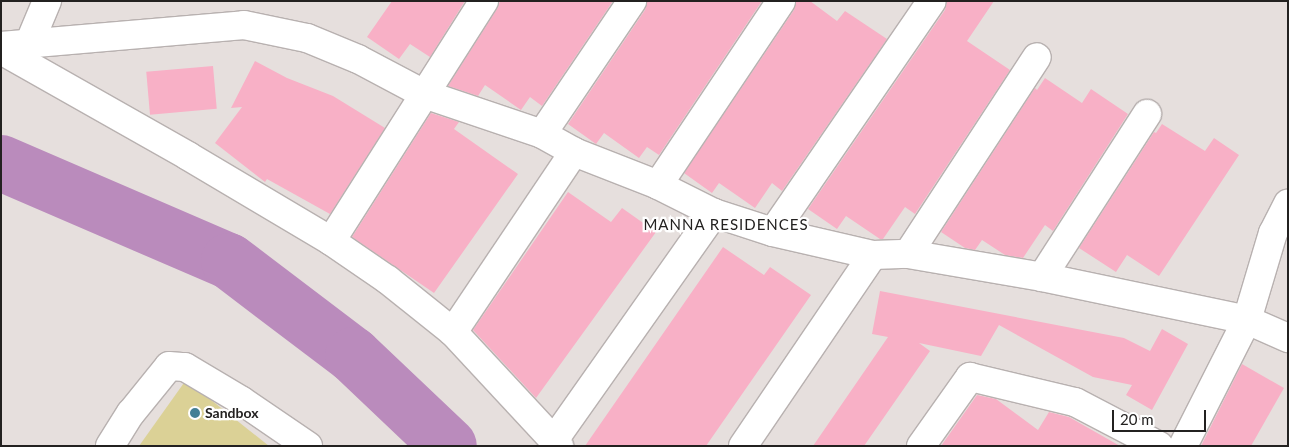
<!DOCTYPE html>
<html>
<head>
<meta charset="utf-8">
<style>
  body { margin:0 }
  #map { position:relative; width:1289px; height:447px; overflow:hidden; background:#e6dfdd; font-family:Lato,sans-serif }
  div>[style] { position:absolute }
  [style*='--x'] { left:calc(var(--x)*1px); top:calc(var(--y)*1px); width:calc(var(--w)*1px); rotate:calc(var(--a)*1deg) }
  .green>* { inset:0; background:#dbd196 }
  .river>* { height:56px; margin:-28px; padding:0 28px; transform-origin:28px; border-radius:28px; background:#ba8bbc }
  .building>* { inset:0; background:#f8b0c6; transform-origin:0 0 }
  .roads { filter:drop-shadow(1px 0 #b8b1b0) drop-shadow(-1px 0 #b8b1b0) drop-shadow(0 1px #b8b1b0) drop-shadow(0 -1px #b8b1b0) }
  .minor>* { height:28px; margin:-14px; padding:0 14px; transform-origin:14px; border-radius:14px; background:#fff }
  .dots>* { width:14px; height:14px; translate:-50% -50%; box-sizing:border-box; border:2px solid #fff; border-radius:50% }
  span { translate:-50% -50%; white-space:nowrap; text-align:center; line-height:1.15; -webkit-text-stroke:4.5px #fff; paint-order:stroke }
  .poi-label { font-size:14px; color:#232120; font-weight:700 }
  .left { translate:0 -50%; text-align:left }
  .neighbourhood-label { font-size:15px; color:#232120; letter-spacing:1px }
  .frame { position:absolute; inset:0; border:2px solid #232120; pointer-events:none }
  .scale { position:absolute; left:1112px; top:410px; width:94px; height:22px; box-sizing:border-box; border:2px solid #232120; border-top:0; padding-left:6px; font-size:15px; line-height:18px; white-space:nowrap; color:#232120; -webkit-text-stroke:4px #fff; paint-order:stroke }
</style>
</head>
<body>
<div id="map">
  <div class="green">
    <i style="clip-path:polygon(186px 380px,269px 446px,139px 446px)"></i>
  </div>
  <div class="river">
    <i style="--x:1;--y:163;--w:248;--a:23.3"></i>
    <i style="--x:229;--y:261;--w:156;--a:37.2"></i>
    <i style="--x:353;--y:355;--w:132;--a:43.5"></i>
  </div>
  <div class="building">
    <i style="clip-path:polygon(392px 1px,465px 1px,430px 57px,410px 44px,399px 59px,367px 37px)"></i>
    <i style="clip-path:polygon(500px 1px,613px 1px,542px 106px,530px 97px,521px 110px,485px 85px,478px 96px,448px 86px,497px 9px)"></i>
    <i style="clip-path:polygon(647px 1px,762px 1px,659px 155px,647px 147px,639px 158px,604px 133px,596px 144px,568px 124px,645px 10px)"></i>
    <i style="clip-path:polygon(796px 1px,810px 1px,837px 21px,845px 11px,887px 39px,782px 191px,772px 183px,755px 208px,719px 183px,712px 193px,684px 173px,794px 10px)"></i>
    <i style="clip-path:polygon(947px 1px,994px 1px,967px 41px,1010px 70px,915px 214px,905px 207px,883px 239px,880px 239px,846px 216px,837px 229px,808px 209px,945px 10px)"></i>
    <i style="clip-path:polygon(255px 61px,287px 78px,333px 96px,385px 128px,330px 214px,267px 179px,265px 182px,215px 143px,242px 107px,231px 108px)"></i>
    <i style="left:213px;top:66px;width:43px;height:67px;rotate:85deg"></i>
    <i style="clip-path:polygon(1045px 78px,1082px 103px,1091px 89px,1128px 114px,1053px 231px,1045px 225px,1023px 258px,1005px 255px,982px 240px,975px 250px,965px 248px,941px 232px,1035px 88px,1037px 90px)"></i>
    <i style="clip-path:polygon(431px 113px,459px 122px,454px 129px,518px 174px,434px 293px,352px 237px)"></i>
    <i style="clip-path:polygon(1162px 124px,1205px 151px,1214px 138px,1239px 155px,1159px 276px,1127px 255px,1116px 272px,1079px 248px,1154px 132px,1156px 133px)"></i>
    <i style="clip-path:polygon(568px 192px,611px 222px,622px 208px,656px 232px,536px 398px,473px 330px)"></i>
    <i style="clip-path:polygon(723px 247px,764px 275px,770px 267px,811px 295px,706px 446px,585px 446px)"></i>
    <i style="clip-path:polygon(880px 291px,1124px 338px,1150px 351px,1162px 329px,1188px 344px,1152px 410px,1126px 395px,1132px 385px,1093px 377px,999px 325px,981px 356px,919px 343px,930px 351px,864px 446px,813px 446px,888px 337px,872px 334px)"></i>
    <i style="clip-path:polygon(1242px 364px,1284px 388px,1251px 446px,1201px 446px)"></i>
    <i style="clip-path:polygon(977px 395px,996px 399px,1038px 430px,1049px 412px,1069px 417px,1120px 446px,941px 446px)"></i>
  </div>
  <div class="roads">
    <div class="minor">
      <i style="--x:29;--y:44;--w:47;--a:-67.3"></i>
      <i style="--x:1;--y:46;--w:244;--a:-4.9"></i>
      <i style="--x:244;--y:25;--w:64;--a:11.7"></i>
      <i style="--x:307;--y:38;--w:55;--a:22.4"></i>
      <i style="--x:358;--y:59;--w:75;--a:27.9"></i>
      <i style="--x:424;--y:94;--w:125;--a:18.7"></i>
      <i style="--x:542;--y:134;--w:37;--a:29"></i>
      <i style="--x:574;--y:152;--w:90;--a:21.4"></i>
      <i style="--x:658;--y:185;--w:63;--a:26.6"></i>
      <i style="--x:714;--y:213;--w:62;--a:17.9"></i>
      <i style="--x:773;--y:232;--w:103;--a:13"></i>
      <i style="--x:873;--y:255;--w:35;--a:-2"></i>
      <i style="--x:908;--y:254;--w:136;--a:9.7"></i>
      <i style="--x:1042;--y:277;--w:209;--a:11.8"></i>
      <i style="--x:1247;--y:320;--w:45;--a:23.7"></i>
      <i style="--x:1;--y:50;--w:215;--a:29.5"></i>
      <i style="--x:188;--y:156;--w:166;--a:30.7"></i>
      <i style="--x:331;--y:241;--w:69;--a:34.4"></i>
      <i style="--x:388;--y:280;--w:83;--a:38.7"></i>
      <i style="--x:453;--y:332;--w:156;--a:47.1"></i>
      <i style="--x:542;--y:134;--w:161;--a:-55.9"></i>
      <i style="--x:658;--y:185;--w:221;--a:-56.2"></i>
      <i style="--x:773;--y:232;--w:280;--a:-55.5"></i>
      <i style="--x:331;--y:241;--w:285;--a:-57.5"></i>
      <i style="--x:908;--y:254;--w:235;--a:-56.8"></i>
      <i style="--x:1042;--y:277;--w:194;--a:-57.2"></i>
      <i style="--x:453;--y:332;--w:217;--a:-56.1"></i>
      <i style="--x:554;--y:440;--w:278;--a:-54.8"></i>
      <i style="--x:110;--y:446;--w:39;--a:-58"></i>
      <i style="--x:131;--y:413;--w:60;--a:-51"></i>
      <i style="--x:169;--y:366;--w:16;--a:4"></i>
      <i style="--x:185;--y:367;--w:66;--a:30.8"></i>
      <i style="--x:242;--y:401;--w:80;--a:34.3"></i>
      <i style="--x:743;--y:446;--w:231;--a:-55.8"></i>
      <i style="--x:921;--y:446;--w:85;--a:-54.6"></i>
      <i style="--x:970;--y:377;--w:108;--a:13.4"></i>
      <i style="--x:1075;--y:402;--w:95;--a:27.6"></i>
      <i style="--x:1183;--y:446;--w:141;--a:-63.1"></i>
      <i style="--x:1247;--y:320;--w:91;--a:-73.4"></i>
      <i style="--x:1273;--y:233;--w:33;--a:-63"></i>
    </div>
  </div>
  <div class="dots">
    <i style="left:195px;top:413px;background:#437f96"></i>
  </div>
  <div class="poi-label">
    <span class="left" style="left:205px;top:413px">Sandbox</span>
  </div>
  <div class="neighbourhood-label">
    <span style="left:726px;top:225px">MANNA RESIDENCES</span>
  </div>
  <div class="frame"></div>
  <div class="scale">20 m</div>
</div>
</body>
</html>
